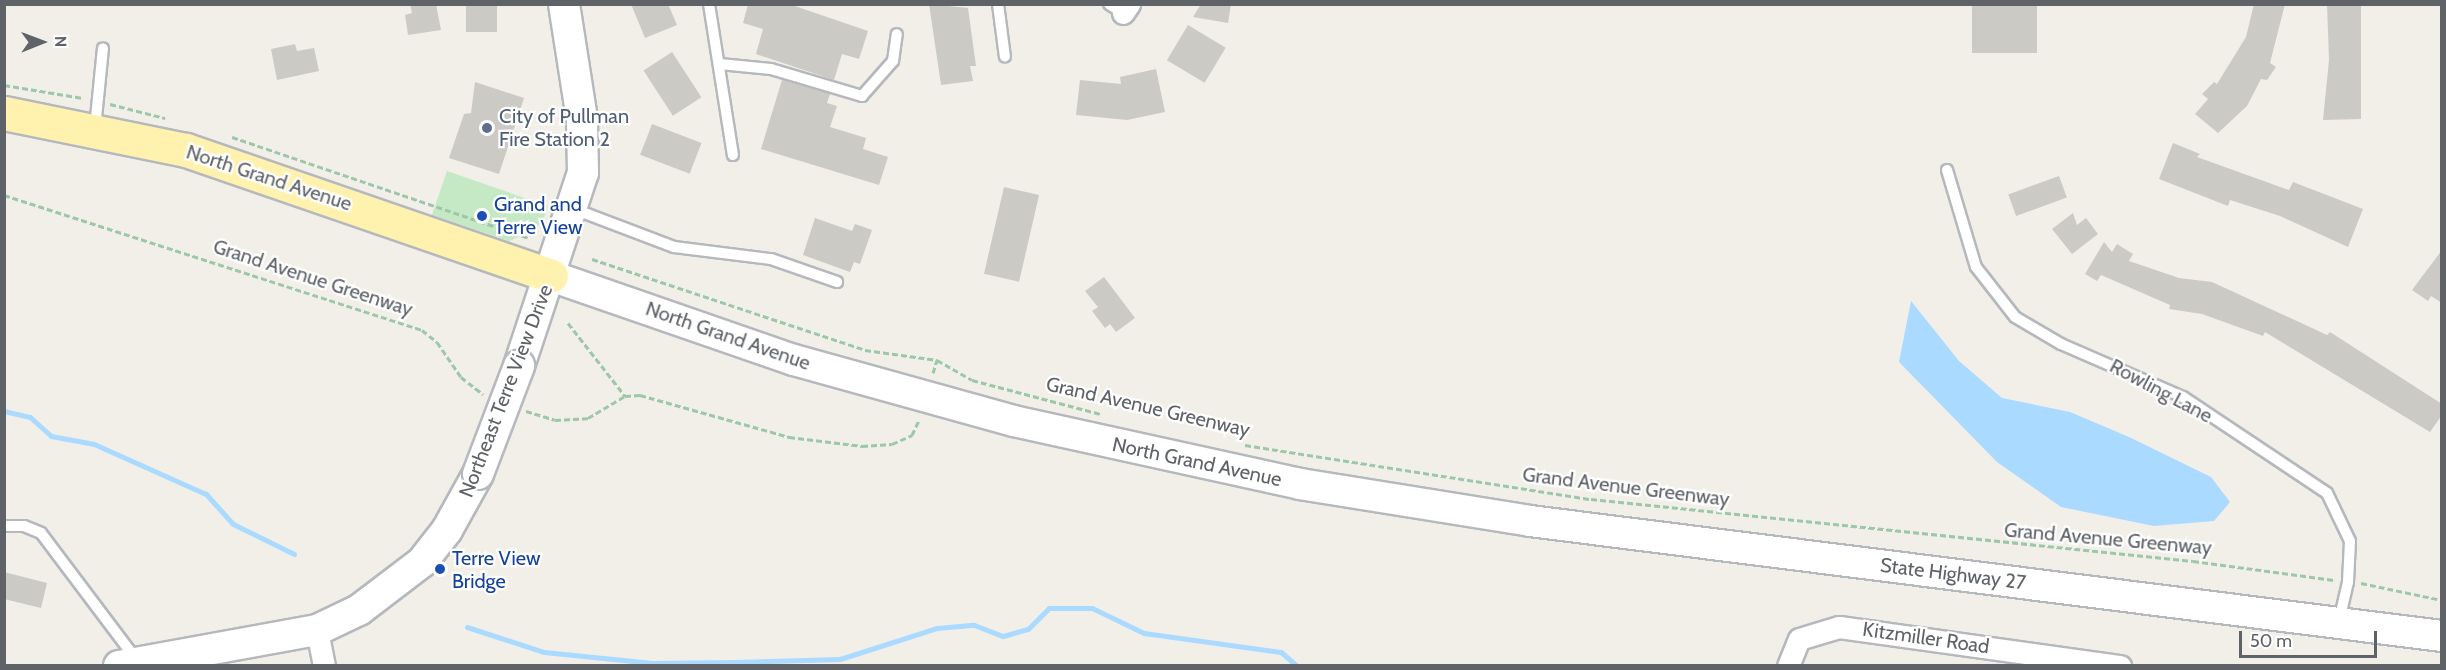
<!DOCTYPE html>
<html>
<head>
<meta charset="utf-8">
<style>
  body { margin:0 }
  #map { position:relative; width:2446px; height:670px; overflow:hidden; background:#f1efe8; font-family:Cabin,sans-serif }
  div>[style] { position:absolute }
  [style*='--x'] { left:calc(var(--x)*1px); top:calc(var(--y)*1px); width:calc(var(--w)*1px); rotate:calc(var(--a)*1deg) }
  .green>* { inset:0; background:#c5e8c5 }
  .water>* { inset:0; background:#aadaff }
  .stream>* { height:5px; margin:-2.5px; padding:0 2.5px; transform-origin:2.5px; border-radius:2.5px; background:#aadaff }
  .building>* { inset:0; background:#cccac5; transform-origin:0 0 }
  .path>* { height:3px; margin-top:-1.5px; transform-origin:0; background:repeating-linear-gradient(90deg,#9cc7a9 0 6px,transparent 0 9px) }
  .roads { filter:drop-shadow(2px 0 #b5b8bc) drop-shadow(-2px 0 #b5b8bc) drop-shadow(0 2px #b5b8bc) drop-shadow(0 -2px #b5b8bc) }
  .lane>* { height:10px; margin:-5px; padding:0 5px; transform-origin:5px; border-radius:5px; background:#fff }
  .street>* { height:21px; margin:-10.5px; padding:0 10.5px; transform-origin:10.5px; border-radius:10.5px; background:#fff }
  .secondary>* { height:30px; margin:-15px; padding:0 15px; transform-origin:15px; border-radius:15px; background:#fff }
  .primary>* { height:33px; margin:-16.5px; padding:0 16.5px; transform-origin:16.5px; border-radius:16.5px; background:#fff2af }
  .bridges { filter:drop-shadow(2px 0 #b6babf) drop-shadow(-2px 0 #b6babf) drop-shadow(0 2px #b6babf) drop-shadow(0 -2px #b6babf) }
  .secondary-bridge>* { height:30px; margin:-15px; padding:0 15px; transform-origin:15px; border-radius:15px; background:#fff }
  .dots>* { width:16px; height:16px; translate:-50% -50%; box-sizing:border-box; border:3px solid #fff; border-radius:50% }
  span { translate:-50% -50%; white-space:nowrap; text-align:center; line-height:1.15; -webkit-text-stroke:4.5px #fff; paint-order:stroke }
  .service-label { font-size:20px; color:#4e5e75 }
  .left { translate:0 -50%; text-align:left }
  .street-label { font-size:20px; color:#5f6368 }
  .transit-label { font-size:20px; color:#164399 }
  .frame { position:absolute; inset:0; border:6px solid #5f6368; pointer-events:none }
  .north { position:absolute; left:12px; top:12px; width:60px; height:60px; -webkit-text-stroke:4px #fff; paint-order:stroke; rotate:89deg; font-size:16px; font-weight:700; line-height:24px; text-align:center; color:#5f6368 }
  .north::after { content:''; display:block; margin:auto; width:21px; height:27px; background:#5f6368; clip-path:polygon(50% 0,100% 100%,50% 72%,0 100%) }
  .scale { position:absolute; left:2239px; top:631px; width:138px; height:27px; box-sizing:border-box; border:3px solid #5f6368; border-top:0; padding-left:8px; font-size:18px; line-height:21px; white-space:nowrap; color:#5f6368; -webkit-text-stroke:4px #fff; paint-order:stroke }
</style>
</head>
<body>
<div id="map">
  <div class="green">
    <i style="clip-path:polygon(447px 171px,548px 206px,544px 218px,535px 230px,509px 241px,432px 215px)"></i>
  </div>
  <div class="water">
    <i style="clip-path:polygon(1911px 301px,1959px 361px,2002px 398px,2070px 412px,2129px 437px,2211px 477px,2230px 502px,2214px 521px,2154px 526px,2061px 507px,1997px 462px,1899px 362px)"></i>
  </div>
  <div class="stream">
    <i style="--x:4;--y:411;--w:27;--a:13"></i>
    <i style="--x:30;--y:417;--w:28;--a:42"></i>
    <i style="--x:51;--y:436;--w:44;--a:10.5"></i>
    <i style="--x:94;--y:444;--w:123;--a:24.1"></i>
    <i style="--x:206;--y:494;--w:40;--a:48"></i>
    <i style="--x:233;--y:524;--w:68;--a:26.2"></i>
    <i style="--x:467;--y:627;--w:81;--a:18"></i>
    <i style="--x:544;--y:652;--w:109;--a:5.8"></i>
    <i style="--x:652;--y:663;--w:83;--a:-0.7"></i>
    <i style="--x:735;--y:662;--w:105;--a:-1.6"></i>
    <i style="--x:840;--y:659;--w:102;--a:-17.7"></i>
    <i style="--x:937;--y:628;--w:37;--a:-5"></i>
    <i style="--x:974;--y:625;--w:31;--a:21"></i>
    <i style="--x:1003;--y:636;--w:26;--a:-16"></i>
    <i style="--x:1028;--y:629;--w:30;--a:-45"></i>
    <i style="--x:1049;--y:608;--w:43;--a:0"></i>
    <i style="--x:1092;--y:608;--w:58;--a:25.7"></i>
    <i style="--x:1144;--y:633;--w:138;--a:7.9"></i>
    <i style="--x:1281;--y:652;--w:21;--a:41"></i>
  </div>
  <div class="building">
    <i style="clip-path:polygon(410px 4px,436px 4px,441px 30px,408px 35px,405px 15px,412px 13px)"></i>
    <i style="left:466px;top:4px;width:31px;height:28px"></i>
    <i style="clip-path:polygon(631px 4px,668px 4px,677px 25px,645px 38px)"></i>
    <i style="clip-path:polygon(748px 4px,789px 4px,868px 31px,859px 59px,842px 54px,834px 80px,756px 54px,763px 29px,743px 23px)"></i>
    <i style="clip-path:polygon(929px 4px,968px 8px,976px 66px,970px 66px,973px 81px,941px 85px)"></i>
    <i style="clip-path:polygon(1201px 4px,1231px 4px,1228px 23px,1193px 17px)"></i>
    <i style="left:1972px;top:4px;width:65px;height:49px"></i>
    <i style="clip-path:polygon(2254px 4px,2285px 4px,2270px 63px,2276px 67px,2267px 80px,2261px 79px,2247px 106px,2218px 133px,2195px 114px,2208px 99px,2202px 94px,2214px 82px,2217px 84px,2246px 37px)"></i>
    <i style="clip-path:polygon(2327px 4px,2361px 4px,2361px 119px,2323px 120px,2329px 60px)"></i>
    <i style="left:1188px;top:25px;width:44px;height:41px;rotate:31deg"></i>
    <i style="clip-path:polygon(295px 44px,297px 51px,314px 48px,319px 71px,277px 80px,271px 49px)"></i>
    <i style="left:672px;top:52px;width:54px;height:34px;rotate:57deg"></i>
    <i style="clip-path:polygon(1156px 69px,1165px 112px,1127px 120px,1076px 115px,1080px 80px,1121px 84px,1120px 77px)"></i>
    <i style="clip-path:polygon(782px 80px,830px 94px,827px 103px,837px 106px,830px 127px,866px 138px,863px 149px,888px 157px,879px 185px,761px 149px)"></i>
    <i style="clip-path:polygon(475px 82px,524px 98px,499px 174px,449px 158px,464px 114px,471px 113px)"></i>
    <i style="left:652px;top:124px;width:53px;height:33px;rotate:21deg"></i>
    <i style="clip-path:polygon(2173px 143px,2200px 154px,2197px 157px,2289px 190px,2293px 182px,2363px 209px,2348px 247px,2280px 216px,2230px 200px,2228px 206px,2159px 179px)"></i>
    <i style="left:2059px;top:176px;width:23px;height:54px;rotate:70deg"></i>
    <i style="left:1004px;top:187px;width:36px;height:89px;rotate:13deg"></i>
    <i style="clip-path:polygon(2073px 213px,2077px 225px,2086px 218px,2098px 234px,2072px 254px,2052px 229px)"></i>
    <i style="clip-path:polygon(815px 218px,852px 231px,855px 224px,872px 230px,860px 264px,854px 262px,850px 272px,803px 255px)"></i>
    <i style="clip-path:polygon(2104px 242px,2112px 252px,2117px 244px,2133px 254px,2129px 261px,2179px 278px,2212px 282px,2327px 335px,2330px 332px,2442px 404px,2442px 415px,2430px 432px,2265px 332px,2263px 336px,2202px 314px,2169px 309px,2170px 305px,2101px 275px,2097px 281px,2085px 274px)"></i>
    <i style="clip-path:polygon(2442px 250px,2442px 303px,2431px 296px,2428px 301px,2412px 290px)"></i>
    <i style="clip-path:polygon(1104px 277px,1135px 318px,1116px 332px,1110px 324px,1105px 328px,1092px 311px,1098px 307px,1085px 291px)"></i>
    <i style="clip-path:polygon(4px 572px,47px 583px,41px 608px,4px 599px)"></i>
  </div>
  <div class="path">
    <i style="--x:4;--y:85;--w:80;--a:9.3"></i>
    <i style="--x:110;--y:104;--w:57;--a:14.3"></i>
    <i style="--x:232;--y:137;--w:313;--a:18.8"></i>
    <i style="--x:4;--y:195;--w:439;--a:17.9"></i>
    <i style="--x:422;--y:330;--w:19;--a:39"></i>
    <i style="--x:437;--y:342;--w:42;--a:55.6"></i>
    <i style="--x:461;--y:377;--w:28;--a:38"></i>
    <i style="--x:592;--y:259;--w:288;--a:18.4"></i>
    <i style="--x:865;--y:350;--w:73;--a:7.9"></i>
    <i style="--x:937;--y:360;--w:40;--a:29.7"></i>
    <i style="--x:972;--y:380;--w:133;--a:14.8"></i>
    <i style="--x:568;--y:323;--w:93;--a:52"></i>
    <i style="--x:933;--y:373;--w:14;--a:-73"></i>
    <i style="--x:526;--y:411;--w:30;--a:17"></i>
    <i style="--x:555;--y:420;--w:33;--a:-3"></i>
    <i style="--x:588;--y:418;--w:43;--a:-30.7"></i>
    <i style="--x:625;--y:396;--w:15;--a:-4"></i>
    <i style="--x:640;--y:395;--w:155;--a:15.7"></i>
    <i style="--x:789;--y:437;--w:74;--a:7"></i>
    <i style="--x:862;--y:446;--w:30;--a:-4"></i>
    <i style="--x:892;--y:444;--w:22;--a:-24"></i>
    <i style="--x:912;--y:435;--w:17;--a:-65"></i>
    <i style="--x:1245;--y:445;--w:350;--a:8.9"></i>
    <i style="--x:1591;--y:499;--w:605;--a:5.88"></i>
    <i style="--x:2193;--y:561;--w:142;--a:7.7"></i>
    <i style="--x:2361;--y:583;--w:83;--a:11.9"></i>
  </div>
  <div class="roads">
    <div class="lane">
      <i style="--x:709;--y:4;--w:153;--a:81"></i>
      <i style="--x:998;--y:4;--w:53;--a:82.5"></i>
      <i style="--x:1109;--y:4;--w:17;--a:33"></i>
      <i style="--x:720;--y:64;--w:51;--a:5.6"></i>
      <i style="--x:771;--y:69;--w:95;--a:16.5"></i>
      <i style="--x:862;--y:96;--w:47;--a:-48.5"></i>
      <i style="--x:893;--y:61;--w:27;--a:-82"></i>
      <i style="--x:95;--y:128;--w:80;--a:-84.3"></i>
      <i style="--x:1947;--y:170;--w:101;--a:73.4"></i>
      <i style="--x:1976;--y:267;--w:63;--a:52"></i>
      <i style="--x:2015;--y:317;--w:53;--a:30.4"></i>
      <i style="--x:2061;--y:344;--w:133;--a:23.5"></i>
      <i style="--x:2183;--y:397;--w:173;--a:33.7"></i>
      <i style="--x:2327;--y:493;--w:53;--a:64.4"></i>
      <i style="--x:2350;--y:541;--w:41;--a:92.8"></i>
      <i style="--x:2348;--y:582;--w:40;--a:103"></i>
      <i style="--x:574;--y:209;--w:107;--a:20.8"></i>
      <i style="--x:674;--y:247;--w:98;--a:7.1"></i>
      <i style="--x:771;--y:259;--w:70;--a:19.2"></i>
      <i style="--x:4;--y:526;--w:20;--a:0"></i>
      <i style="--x:24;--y:526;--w:18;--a:22"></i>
      <i style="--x:41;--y:533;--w:158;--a:53"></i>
    </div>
    <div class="street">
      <i style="--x:1123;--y:13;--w:11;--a:-56"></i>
      <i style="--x:317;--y:630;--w:37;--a:79"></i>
      <i style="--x:1788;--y:666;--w:29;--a:-68"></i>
      <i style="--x:1799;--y:639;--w:42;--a:-16.7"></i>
      <i style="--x:1839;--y:627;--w:284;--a:7.9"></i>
    </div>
    <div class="secondary">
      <i style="--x:551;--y:276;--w:257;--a:19.1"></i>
      <i style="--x:794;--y:360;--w:228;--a:15.5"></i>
      <i style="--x:1014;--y:421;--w:293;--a:12.4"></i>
      <i style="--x:1300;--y:484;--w:233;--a:9.1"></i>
      <i style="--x:1530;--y:521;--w:919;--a:7.19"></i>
      <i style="--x:519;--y:366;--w:203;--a:-71.7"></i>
      <i style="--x:583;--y:173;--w:54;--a:-91.1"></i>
      <i style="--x:582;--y:119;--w:116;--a:-98.9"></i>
      <i style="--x:119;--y:666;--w:201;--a:-10.3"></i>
      <i style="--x:317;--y:630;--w:47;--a:-25.5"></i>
      <i style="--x:359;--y:610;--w:79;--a:-37.3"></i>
      <i style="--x:422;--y:562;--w:41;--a:-52"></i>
      <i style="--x:447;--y:530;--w:64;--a:-61"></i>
    </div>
    <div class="primary">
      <i style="--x:4;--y:113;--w:186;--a:11.5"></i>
      <i style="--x:186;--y:150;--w:386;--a:19"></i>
    </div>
  </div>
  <div class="bridges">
    <div class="secondary-bridge">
      <i style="--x:478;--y:474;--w:116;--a:-69.2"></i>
    </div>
  </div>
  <div class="dots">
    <i style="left:487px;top:128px;background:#5c6f8a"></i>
    <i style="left:482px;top:216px;background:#1a4fb4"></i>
    <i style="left:440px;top:569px;background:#1a4fb4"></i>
  </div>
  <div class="service-label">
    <span class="left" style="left:499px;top:128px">City of Pullman<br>Fire Station 2</span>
  </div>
  <div class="street-label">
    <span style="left:269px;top:178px;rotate:18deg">North Grand Avenue</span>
    <span style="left:313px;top:278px;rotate:18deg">Grand Avenue Greenway</span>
    <span style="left:728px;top:336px;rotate:19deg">North Grand Avenue</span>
    <span style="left:506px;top:391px;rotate:-69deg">Northeast Terre View Drive</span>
    <span style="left:2161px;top:391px;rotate:28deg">Rowling Lane</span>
    <span style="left:1148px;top:407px;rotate:13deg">Grand Avenue Greenway</span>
    <span style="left:1197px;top:462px;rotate:12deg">North Grand Avenue</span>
    <span style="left:1626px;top:487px;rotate:7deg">Grand Avenue Greenway</span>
    <span style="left:2108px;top:539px;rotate:5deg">Grand Avenue Greenway</span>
    <span style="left:1953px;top:574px;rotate:7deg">State Highway 27</span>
    <span style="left:1926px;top:638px;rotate:8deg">Kitzmiller Road</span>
  </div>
  <div class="transit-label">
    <span class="left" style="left:494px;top:216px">Grand and<br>Terre View</span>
    <span class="left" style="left:452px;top:570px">Terre View<br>Bridge</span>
  </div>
  <div class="frame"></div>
  <div class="north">N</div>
  <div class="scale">50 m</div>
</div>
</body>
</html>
